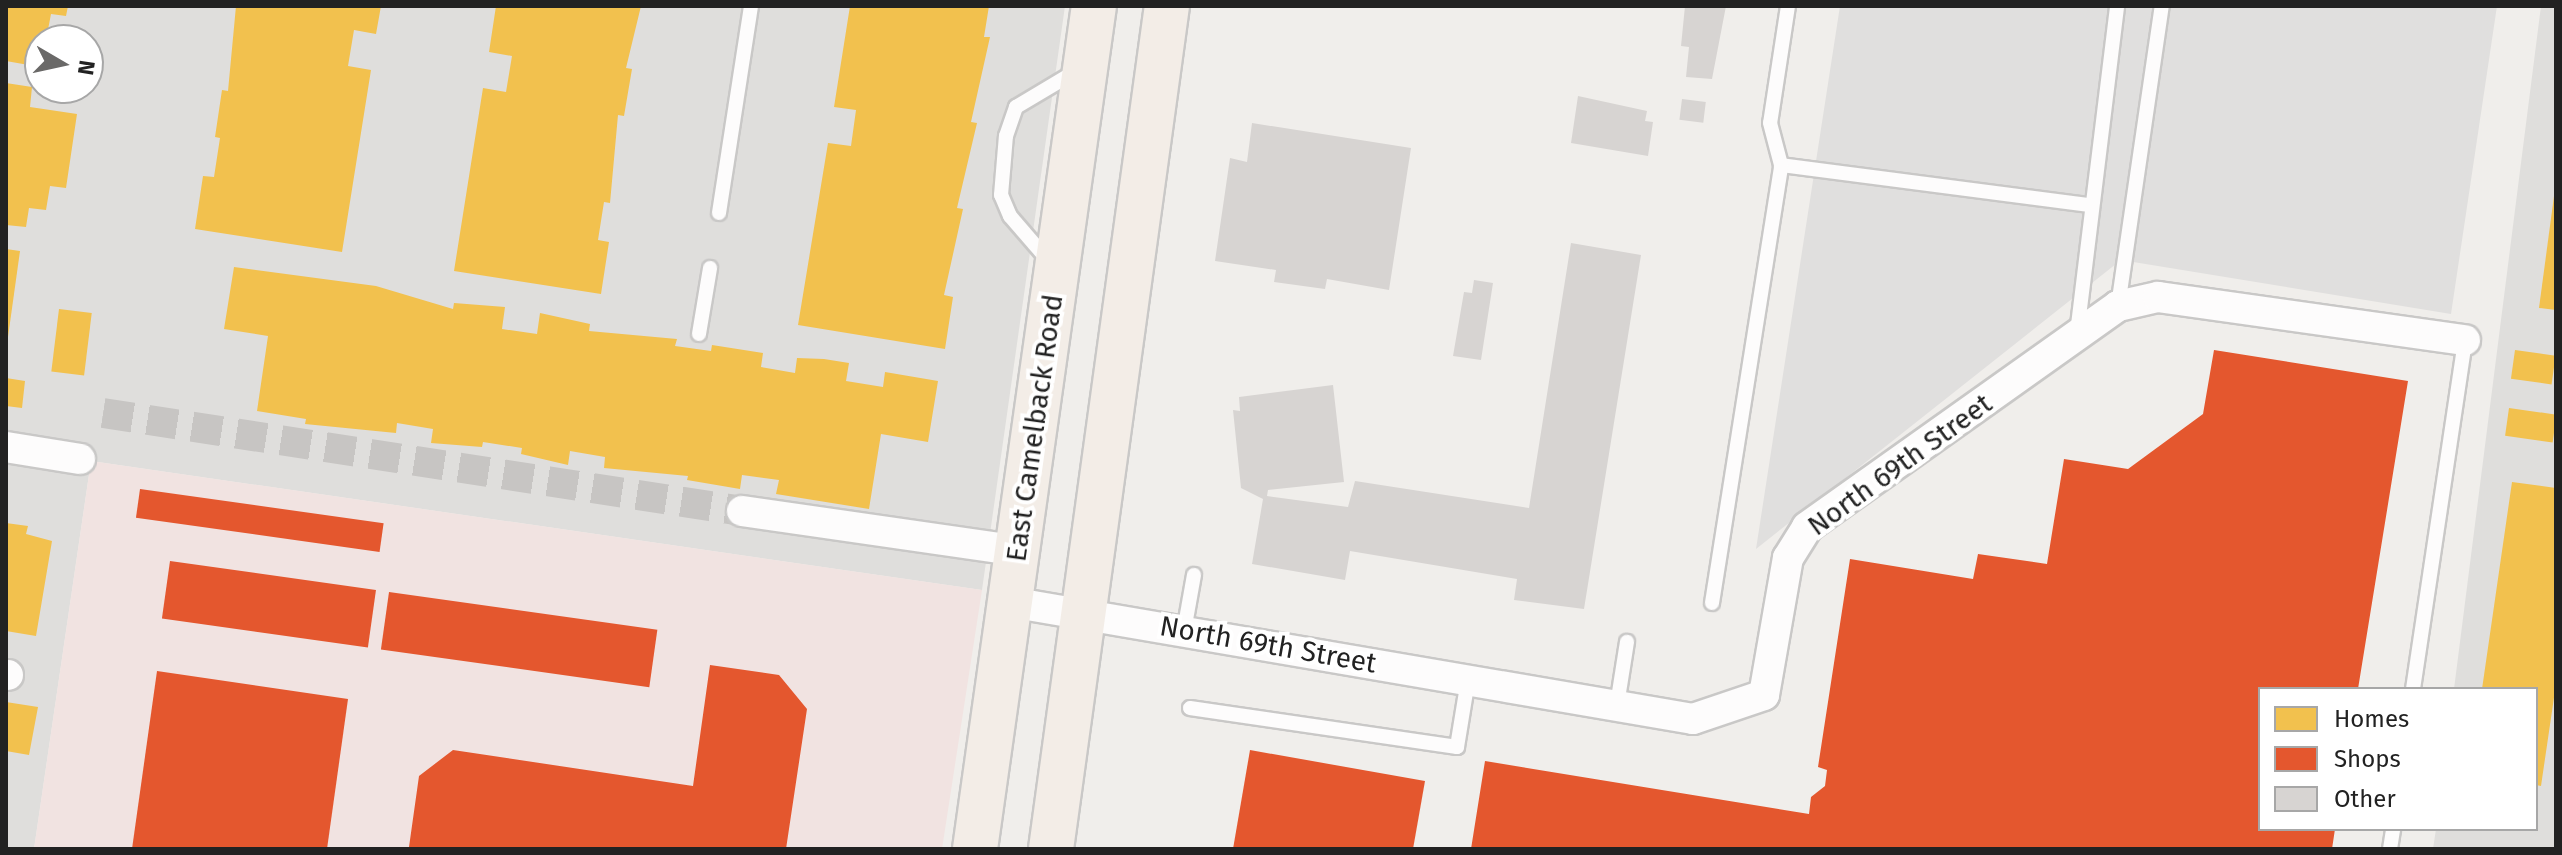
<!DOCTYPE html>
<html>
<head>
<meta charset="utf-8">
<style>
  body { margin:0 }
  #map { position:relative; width:2562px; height:855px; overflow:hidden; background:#f0eeeb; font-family:"Fira Sans",sans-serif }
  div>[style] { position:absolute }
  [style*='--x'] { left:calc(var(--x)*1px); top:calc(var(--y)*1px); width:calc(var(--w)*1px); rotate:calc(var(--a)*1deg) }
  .residential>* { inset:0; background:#dfdedc }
  .commercial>* { inset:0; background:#f1e3e1 }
  .parking>* { inset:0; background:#e0dfde }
  .homes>* { inset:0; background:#f2c14e; transform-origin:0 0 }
  .shops>* { inset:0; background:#e4572e; transform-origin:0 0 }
  .building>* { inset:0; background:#d7d4d2; transform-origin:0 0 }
  .minor-tunnel>* { height:30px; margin-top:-15px; transform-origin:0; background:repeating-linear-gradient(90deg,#c7c5c3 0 30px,transparent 0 45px) }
  .roads { filter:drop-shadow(2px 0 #c9c8c7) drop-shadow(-2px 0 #c9c8c7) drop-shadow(0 2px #c9c8c7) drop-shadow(0 -2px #c9c8c7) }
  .service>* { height:14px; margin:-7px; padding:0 7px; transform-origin:7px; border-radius:7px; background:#fdfcfc }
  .minor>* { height:30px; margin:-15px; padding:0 15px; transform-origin:15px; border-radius:15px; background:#fdfcfc }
  .primary>* { height:44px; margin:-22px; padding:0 22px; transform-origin:22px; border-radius:22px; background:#f3ede7 }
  span { translate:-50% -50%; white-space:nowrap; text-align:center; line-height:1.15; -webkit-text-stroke:8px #fff; paint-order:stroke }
  .street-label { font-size:28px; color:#222 }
  .frame { position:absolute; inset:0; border:8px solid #222; pointer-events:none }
  .legend { position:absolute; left:2258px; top:687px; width:280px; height:144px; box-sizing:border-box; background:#fff; border:2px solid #a7a7a7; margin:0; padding:10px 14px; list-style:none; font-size:24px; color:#222 }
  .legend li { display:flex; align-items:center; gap:16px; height:40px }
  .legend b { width:40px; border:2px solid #a7a7a7 }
  .north { position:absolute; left:24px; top:24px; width:80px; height:80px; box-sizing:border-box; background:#fff; border:2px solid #a7a7a7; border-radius:50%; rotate:99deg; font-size:22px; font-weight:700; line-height:32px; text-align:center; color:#222 }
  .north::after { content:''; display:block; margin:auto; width:28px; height:36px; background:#6a6968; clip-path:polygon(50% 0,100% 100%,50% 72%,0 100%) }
</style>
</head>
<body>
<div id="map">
  <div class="residential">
    <i style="clip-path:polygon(evenodd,6px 6px,1065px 6px,982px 590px,91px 461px,34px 849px,6px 849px,6px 6px,40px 40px,88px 40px,88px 88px,40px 88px,40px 40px)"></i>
    <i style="clip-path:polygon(2541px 6px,2556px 6px,2556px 849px,2433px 849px,2436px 829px,2536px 829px,2536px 689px,2454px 689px)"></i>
  </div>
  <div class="commercial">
    <i style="clip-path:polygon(91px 461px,982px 590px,942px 849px,34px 849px)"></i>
  </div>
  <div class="parking">
    <i style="clip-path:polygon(1840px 6px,2497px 6px,2451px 314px,2121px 260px,1756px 549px)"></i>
  </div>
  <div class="homes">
    <i style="clip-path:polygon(6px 6px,68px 6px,66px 16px,51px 14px,46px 40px,40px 40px,40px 67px,6px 61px)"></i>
    <i style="clip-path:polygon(236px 6px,381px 6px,376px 34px,354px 30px,348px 66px,371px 70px,342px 252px,195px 229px,203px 176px,214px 177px,220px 138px,215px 137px,222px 90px,228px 91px)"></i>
    <i style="clip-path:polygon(496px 6px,641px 6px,626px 68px,632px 69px,624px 116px,618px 115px,610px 203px,604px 202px,598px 240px,609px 242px,601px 294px,454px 271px,483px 88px,506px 92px,512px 56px,489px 52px)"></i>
    <i style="clip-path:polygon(850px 6px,989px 6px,984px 37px,990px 37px,971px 122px,977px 123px,957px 208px,963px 209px,944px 295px,953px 297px,945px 349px,798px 325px,828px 143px,851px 146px,856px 110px,834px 107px)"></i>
    <i style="clip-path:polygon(6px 83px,32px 87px,30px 107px,77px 114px,66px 188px,50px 186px,46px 210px,29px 208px,26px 227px,6px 225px)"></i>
    <i style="clip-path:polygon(2554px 196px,2556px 196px,2556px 310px,2539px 308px)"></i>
    <i style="clip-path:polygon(6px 249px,20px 251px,8px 337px,6px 337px)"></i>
    <i style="clip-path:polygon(234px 267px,376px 286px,453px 309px,454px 303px,505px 307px,502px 329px,537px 334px,540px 313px,590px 324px,589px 331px,677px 339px,675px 346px,711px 351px,712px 345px,763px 353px,761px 367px,795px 373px,797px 358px,824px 359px,849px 363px,846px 381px,883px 387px,885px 372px,938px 381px,928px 442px,881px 434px,869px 509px,776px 494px,779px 480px,742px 475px,740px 489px,687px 480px,688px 476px,604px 468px,605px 457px,570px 451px,568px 465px,521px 454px,522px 448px,483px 442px,482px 447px,431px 443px,433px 429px,397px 423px,396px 433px,305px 424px,306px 419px,257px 411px,268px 336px,224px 329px)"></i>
    <i style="left:59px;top:309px;width:33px;height:63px;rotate:7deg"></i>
    <i style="left:2515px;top:350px;width:41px;height:29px;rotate:8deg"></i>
    <i style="clip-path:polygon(6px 378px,25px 381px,22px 408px,6px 406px)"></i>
    <i style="left:2509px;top:408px;width:48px;height:28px;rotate:8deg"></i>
    <i style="clip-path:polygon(2512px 482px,2556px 488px,2556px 684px,2541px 786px,2536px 785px,2536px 689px,2482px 689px)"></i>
    <i style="clip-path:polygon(6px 523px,28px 526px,26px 534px,52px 541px,36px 636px,6px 631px)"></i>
    <i style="clip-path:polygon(6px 702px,38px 707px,29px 755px,6px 751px)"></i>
  </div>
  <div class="shops">
    <i style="clip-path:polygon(2214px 350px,2408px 381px,2358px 689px,2260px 689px,2260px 829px,2335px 829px,2332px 849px,1471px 849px,1485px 761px,1809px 814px,1811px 797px,1825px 786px,1827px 770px,1818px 767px,1850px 559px,1973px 579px,1978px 554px,2047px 564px,2064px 459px,2128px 469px,2203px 414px)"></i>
    <i style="left:140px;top:489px;width:246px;height:29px;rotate:8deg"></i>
    <i style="left:170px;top:561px;width:208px;height:58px;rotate:8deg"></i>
    <i style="left:389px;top:592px;width:271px;height:58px;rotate:8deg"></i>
    <i style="clip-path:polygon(710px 665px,779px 675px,807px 709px,786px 849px,409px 847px,419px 776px,453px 750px,693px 786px)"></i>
    <i style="clip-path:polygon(157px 671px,348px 699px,327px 849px,132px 849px)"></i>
    <i style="clip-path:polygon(1250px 750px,1425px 781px,1413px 849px,1233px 849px)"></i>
  </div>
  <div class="building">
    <i style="clip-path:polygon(1685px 6px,1726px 6px,1712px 79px,1686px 77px,1689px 47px,1681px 46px)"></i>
    <i style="clip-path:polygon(1578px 96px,1647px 111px,1645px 121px,1653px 122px,1648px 156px,1571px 143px)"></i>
    <i style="left:1682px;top:99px;width:24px;height:21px;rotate:7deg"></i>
    <i style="clip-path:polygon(1252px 123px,1411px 148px,1389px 290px,1327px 279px,1325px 289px,1274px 282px,1276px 270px,1215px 261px,1230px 158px,1247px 162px)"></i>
    <i style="clip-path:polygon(1571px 243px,1641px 255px,1584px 609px,1514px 600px,1517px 579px,1350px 551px,1345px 580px,1252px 564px,1263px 499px,1241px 488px,1233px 410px,1240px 411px,1239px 397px,1333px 385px,1344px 482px,1268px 490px,1267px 496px,1348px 507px,1355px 481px,1529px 508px)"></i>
    <i style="clip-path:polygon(1474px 280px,1493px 283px,1481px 360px,1453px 356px,1464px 292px,1472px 293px)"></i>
  </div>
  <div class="minor-tunnel">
    <i style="--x:103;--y:413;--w:646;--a:8.72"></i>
  </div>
  <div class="roads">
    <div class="service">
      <i style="--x:1788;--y:6;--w:118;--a:98.7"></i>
      <i style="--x:1770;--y:123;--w:43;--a:75.3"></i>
      <i style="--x:1781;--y:165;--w:312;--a:7.4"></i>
      <i style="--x:719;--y:213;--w:209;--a:-81.2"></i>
      <i style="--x:1048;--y:260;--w:58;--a:-130.8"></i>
      <i style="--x:1010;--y:216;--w:23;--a:-113"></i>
      <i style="--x:1001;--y:195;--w:59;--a:-85.2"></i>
      <i style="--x:1006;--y:136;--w:31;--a:-71"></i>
      <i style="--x:1016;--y:107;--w:72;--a:-30.8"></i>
      <i style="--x:2118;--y:306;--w:303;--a:-81.7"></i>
      <i style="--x:2077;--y:333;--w:329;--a:-83"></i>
      <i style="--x:699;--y:334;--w:67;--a:-80.5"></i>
      <i style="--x:1712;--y:603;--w:443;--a:-81"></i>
      <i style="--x:1184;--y:631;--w:57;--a:-79.9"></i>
      <i style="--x:2413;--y:689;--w:353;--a:-81.5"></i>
      <i style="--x:1617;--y:705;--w:64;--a:-81"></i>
      <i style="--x:1190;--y:708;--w:270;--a:8.3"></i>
      <i style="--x:1457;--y:747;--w:68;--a:-80.7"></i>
      <i style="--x:2390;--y:849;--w:20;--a:-81"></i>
    </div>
    <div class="minor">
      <i style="--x:6;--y:447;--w:75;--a:9.2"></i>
      <i style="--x:742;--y:511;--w:279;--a:8.2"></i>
      <i style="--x:1010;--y:602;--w:693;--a:9.72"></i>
      <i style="--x:1693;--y:719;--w:75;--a:-18.7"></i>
      <i style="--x:1764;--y:695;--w:139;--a:-80.1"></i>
      <i style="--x:1788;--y:558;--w:36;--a:-58"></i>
      <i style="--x:1807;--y:527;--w:382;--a:-35.4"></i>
      <i style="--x:2118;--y:306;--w:41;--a:-12.7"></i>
      <i style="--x:2158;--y:297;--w:310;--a:8"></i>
      <i style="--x:6;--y:675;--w:2;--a:0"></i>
    </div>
    <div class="primary">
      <i style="--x:975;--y:849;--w:851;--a:-81.97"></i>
      <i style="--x:1051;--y:849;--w:851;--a:-82.17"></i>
    </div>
  </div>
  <div class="street-label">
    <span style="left:1035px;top:428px;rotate:-82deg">East Camelback Road</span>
    <span style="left:1900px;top:465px;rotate:-36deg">North 69th Street</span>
    <span style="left:1268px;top:645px;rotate:10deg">North 69th Street</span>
  </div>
  <div class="frame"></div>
  <ul class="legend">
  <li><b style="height:22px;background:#f2c14e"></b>Homes</li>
  <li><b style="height:22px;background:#e4572e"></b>Shops</li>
  <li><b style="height:22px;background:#d7d4d2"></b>Other</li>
  </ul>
  <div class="north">N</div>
</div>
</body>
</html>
